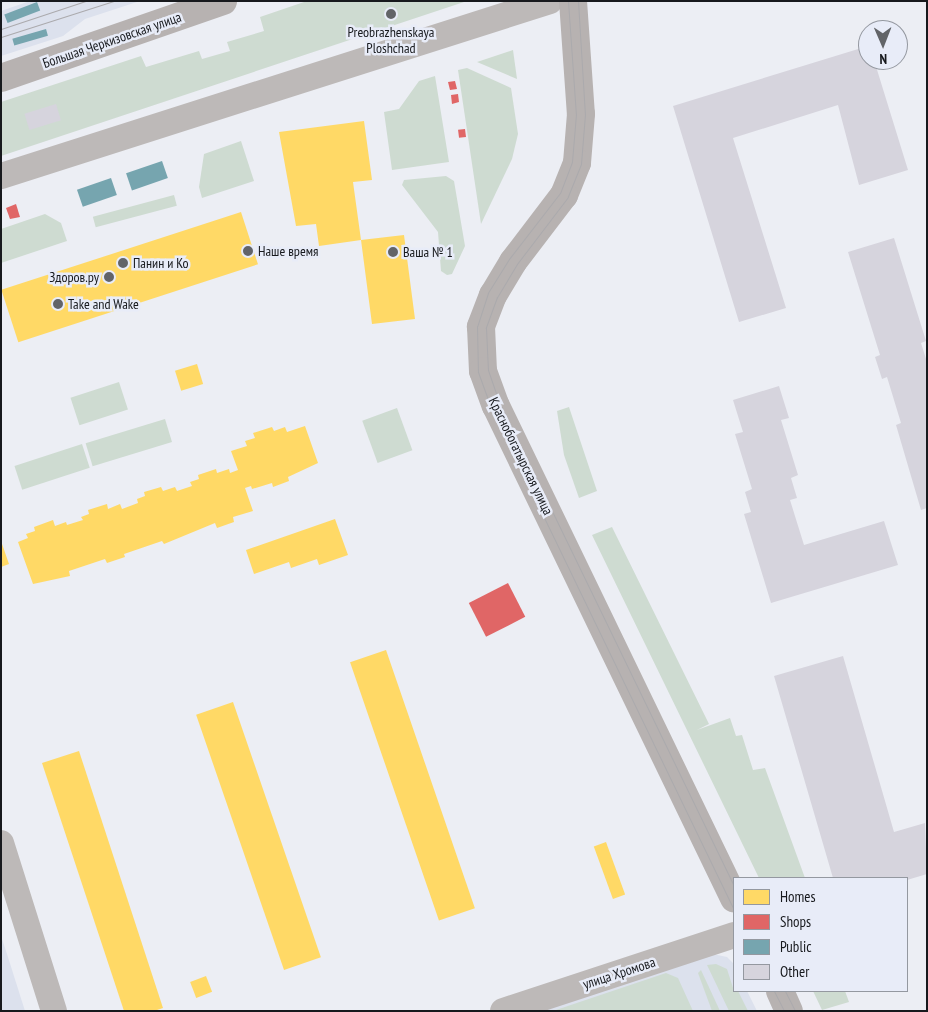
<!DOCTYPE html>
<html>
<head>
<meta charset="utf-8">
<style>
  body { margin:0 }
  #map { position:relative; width:928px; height:1012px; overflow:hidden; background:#eceef4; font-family:"PT Sans Narrow",sans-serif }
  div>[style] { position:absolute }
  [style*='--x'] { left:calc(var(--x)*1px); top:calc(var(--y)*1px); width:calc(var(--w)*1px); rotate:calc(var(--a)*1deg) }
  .built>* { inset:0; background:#dce1ed }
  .green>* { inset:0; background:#cedbd1; transform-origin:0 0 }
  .homes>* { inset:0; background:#ffd966; transform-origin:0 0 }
  .shops>* { inset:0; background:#e06666; transform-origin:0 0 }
  .public>* { inset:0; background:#76a5af; transform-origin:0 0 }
  .building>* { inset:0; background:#d6d4dd; transform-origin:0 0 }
  .minor>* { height:26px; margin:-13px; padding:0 13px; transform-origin:13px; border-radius:13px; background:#bdb9b8 }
  .major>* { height:28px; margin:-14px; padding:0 14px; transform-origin:14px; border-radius:14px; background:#b7b2b1 }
  .tram>* { height:1px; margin:-0.5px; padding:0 0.5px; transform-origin:0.5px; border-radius:0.5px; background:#abaaad }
  .dots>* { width:14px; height:14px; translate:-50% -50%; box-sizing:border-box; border:2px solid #e8ecf8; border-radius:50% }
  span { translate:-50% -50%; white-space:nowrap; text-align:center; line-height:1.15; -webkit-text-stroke:5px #e8ecf8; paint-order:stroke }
  .poi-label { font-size:14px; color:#17191d }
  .left { translate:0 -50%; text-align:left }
  .right { translate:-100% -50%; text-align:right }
  .street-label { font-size:14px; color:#17191d }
  .frame { position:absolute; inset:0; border:2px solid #17191d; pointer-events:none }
  .legend { position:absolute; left:733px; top:877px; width:175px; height:115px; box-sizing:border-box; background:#e8ecf8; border:1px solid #9498a0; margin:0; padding:6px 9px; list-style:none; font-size:15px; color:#17191d }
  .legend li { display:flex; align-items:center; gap:10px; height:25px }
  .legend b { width:25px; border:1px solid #9498a0 }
  .north { position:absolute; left:858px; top:20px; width:50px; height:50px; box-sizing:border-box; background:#e8ecf8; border:1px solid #9498a0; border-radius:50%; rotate:179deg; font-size:14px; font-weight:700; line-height:20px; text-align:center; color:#17191d }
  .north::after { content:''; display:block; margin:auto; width:18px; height:22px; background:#626468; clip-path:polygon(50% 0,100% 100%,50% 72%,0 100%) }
</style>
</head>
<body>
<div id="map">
  <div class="built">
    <i style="clip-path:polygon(30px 1px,140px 1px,85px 19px,63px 36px,1px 56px,1px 11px)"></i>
    <i style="clip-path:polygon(1px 936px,7px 954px,25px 1011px,1px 1011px)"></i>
    <i style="clip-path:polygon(708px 953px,727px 957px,734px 964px,734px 991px,747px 991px,757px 1011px,536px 1011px)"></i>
  </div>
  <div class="green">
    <i style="clip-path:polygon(307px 1px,467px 1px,1px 156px,1px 102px,141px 56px,146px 67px,199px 51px,202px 59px,230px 51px,227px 42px,264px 31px,260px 17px)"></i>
    <i style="clip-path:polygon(513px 50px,517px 79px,477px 62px)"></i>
    <i style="clip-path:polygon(467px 68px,511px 88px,518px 134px,512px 159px,481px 224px,458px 70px)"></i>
    <i style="clip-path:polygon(435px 76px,449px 162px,392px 170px,384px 112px,399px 109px,419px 81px)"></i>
    <i style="clip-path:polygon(241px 141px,254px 181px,202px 198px,199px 187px,204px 154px)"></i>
    <i style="clip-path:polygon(446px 176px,454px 181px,465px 246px,452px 274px,447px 275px,441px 271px,438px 232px,402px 185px,404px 180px)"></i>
    <i style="left:174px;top:195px;width:11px;height:84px;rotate:75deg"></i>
    <i style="clip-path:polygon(45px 214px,61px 223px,67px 241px,1px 263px,1px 229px)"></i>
    <i style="left:119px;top:382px;width:29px;height:51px;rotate:72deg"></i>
    <i style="clip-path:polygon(569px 407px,597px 491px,579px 498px,564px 455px,557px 411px)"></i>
    <i style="left:397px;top:408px;width:45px;height:37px;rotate:70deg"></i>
    <i style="left:165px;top:419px;width:24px;height:83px;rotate:73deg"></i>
    <i style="left:82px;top:444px;width:25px;height:71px;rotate:72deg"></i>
    <i style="clip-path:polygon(612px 527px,709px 724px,697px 730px,730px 718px,736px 736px,742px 735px,753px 770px,765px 768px,805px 878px,759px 878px,592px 535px)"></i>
    <i style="clip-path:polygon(716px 964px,727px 969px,734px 991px,738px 991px,748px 1011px,729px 1011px,707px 965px)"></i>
    <i style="clip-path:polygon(701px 970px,720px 1011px,712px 1011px,698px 973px)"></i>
    <i style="clip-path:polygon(666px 973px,678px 978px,693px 1011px,553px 1011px)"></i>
    <i style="clip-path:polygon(813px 991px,845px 991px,849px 1002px,822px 1010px)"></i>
  </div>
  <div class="homes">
    <i style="clip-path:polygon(364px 121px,372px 180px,353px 182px,361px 240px,404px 235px,415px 319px,372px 324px,361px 240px,319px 246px,316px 224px,296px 226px,279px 132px)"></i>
    <i style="left:241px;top:212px;width:55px;height:252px;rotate:72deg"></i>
    <i style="left:197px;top:364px;width:21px;height:23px;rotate:73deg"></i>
    <i style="clip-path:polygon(305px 426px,318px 463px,288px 477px,289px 481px,273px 487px,272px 483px,252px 489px,251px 486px,245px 488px,253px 511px,233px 517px,234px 522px,217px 528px,215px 523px,164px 544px,162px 541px,124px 554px,125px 557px,107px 563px,105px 559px,69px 571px,70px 576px,33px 584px,18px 542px,28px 538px,26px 534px,35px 531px,34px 527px,53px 520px,55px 526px,66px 522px,67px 525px,83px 520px,81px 517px,89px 514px,88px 510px,107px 504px,108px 509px,120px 504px,122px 509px,138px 503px,137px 499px,145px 496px,144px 492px,161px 487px,163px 491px,175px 487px,177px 491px,192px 486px,190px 482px,199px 479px,198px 475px,216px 469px,217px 473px,229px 469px,230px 473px,238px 470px,231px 451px,247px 446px,245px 441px,255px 438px,253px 433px,272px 427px,274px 431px,285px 427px,287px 432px)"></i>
    <i style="clip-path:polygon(335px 519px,348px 555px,319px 565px,317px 559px,291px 568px,289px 562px,254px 574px,246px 550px)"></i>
    <i style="clip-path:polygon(1px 541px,9px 564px,1px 567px)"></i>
    <i style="left:386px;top:650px;width:273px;height:38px;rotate:71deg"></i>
    <i style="left:233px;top:702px;width:270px;height:39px;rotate:71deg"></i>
    <i style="clip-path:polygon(79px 751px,163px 1008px,154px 1011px,124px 1011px,42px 763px)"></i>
    <i style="left:606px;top:842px;width:56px;height:13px;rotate:70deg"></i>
    <i style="left:206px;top:976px;width:17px;height:17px;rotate:69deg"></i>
  </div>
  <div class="shops">
    <i style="clip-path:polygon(455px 81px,457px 89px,450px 90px,448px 82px)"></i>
    <i style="clip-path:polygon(458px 94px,459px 102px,452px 104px,451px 95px)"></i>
    <i style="left:465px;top:129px;width:8px;height:7px;rotate:83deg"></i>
    <i style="clip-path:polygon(16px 204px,20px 217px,10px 219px,6px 208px)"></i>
    <i style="left:508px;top:583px;width:38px;height:44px;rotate:63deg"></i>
  </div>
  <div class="public">
    <i style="left:37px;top:2px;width:9px;height:35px;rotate:69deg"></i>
    <i style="left:46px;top:29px;width:7px;height:35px;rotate:74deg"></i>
    <i style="left:162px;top:161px;width:18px;height:38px;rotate:71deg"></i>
    <i style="left:111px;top:178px;width:18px;height:36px;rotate:71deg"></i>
  </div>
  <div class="building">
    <i style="clip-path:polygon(868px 46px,868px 60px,874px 60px,908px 170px,859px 185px,838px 105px,733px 138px,786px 308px,739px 322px,673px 106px)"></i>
    <i style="left:56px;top:104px;width:17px;height:33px;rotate:73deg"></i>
    <i style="clip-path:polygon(894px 238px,926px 341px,921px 343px,927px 362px,927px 508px,921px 510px,896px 425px,901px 423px,887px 377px,882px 379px,875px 357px,880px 355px,848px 252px)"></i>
    <i style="clip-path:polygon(779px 386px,789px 418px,781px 420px,798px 475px,791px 478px,797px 498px,790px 500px,804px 545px,884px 521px,898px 565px,771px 603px,744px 514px,751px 512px,745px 492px,752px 489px,735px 434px,743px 432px,733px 400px)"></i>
    <i style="clip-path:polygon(843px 656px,894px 832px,925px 823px,927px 874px,907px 880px,833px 878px,774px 676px)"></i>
  </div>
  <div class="minor">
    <i style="--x:1;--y:176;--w:576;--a:-17.68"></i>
    <i style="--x:1;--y:843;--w:176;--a:72.5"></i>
    <i style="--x:503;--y:1011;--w:243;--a:-18.2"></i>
  </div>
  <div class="major">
    <i style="--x:573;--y:1;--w:113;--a:86"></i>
    <i style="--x:581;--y:114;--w:49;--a:94.7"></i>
    <i style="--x:577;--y:163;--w:35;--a:112"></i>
    <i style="--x:564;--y:195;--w:84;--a:127.3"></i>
    <i style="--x:513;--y:262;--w:39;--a:121"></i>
    <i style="--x:493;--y:295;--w:34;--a:111"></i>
    <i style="--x:481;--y:327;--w:44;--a:87.4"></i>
    <i style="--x:483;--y:371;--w:37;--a:70"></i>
    <i style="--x:496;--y:406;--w:547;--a:64.19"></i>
    <i style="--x:1;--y:78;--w:235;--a:-19.1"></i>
    <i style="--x:780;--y:991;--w:22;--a:66"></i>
  </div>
  <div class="tram">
    <i style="--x:568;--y:1;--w:113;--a:86"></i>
    <i style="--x:576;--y:114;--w:48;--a:94.8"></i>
    <i style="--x:572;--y:162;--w:33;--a:111"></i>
    <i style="--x:560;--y:193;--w:83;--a:127.7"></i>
    <i style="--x:509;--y:259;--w:40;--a:122"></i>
    <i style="--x:488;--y:293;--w:35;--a:108"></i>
    <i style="--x:477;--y:326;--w:46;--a:88.8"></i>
    <i style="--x:478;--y:372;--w:38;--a:70"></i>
    <i style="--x:491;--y:408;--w:558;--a:64.17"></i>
    <i style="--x:578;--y:1;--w:113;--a:86.5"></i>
    <i style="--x:585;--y:114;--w:50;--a:94.6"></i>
    <i style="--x:581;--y:164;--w:35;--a:112"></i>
    <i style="--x:568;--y:197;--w:84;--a:127.3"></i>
    <i style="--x:517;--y:264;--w:39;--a:121"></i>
    <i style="--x:497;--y:297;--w:33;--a:110"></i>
    <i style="--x:486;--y:328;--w:42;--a:87.3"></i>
    <i style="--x:488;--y:370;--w:36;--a:71"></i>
    <i style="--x:500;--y:404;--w:536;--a:64.1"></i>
    <i style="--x:1;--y:29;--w:89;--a:-18.4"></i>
    <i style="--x:1;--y:37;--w:119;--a:-17.7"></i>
    <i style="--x:774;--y:991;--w:22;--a:63"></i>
    <i style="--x:785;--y:991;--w:22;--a:63"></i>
  </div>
  <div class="dots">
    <i style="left:391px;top:14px;background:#626468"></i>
    <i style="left:248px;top:251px;background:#626468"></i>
    <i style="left:393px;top:252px;background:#626468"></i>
    <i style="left:123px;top:263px;background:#626468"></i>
    <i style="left:109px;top:277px;background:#626468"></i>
    <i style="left:58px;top:304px;background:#626468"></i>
  </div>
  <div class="poi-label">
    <span style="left:391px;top:40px">Preobrazhenskaya<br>Ploshchad</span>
    <span class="left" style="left:258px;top:251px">Наше время</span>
    <span class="left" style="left:403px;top:252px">Ваша № 1</span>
    <span class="left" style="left:133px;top:263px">Панин и Ко</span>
    <span class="right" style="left:99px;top:277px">Здоров.ру</span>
    <span class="left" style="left:68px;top:304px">Take and Wake</span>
  </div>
  <div class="street-label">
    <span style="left:112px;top:40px;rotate:-19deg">Большая Черкизовская улица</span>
    <span style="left:521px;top:456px;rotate:64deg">Краснобогатырская улица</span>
    <span style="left:619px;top:973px;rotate:-18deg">улица Хромова</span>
  </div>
  <div class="frame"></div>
  <ul class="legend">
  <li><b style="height:14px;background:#ffd966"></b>Homes</li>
  <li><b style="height:14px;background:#e06666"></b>Shops</li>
  <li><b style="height:14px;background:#76a5af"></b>Public</li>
  <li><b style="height:14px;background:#d6d4dd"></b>Other</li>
  </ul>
  <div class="north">N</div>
</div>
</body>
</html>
